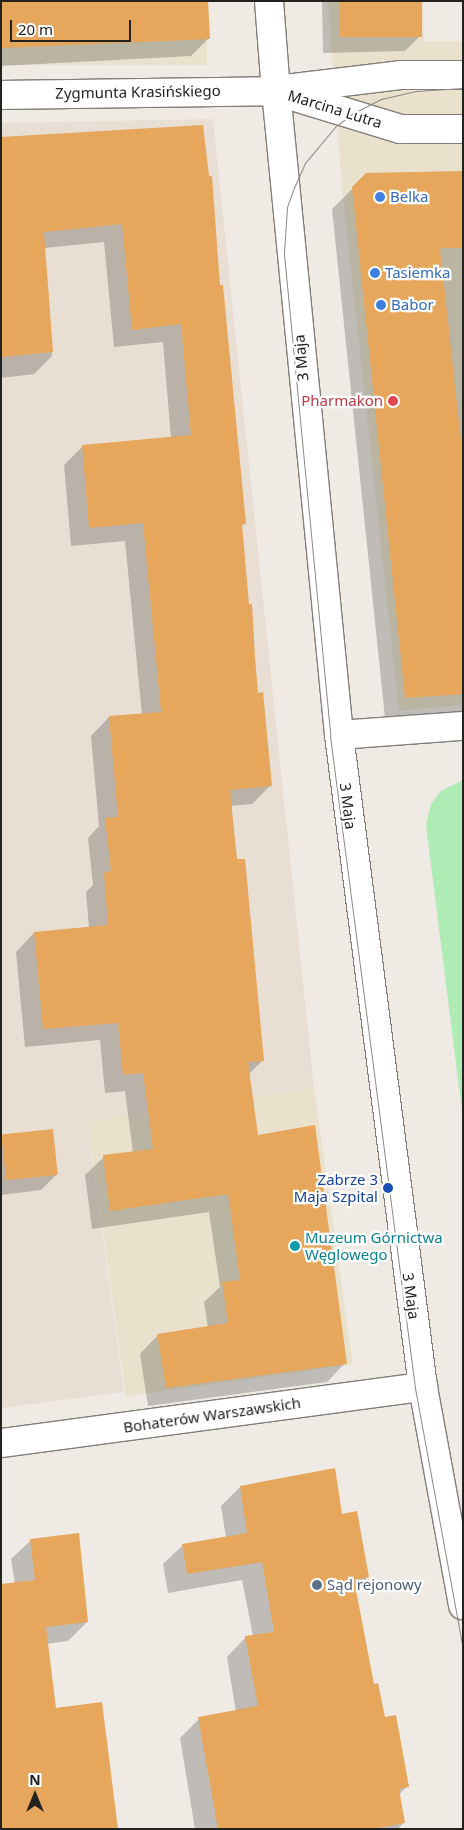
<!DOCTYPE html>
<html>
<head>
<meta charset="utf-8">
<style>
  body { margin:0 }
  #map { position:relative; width:464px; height:1830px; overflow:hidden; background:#efeae4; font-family:"Noto Sans",sans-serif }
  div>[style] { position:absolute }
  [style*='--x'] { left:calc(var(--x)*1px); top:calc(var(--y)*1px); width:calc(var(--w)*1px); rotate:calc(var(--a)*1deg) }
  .commercial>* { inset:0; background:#e9e1cb; transform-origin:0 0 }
  .built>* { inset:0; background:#e9ded3 }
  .green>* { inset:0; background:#aeebb5 }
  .shadow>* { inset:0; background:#0003 }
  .building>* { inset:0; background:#e6a65b; transform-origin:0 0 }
  .roads { filter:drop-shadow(1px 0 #827d78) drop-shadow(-1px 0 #827d78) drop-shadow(0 1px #827d78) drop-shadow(0 -1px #827d78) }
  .minor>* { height:28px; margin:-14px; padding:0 14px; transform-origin:14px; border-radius:14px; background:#fff }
  .tertiary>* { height:28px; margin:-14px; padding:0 14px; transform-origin:14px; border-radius:14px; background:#fff }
  .tram>* { height:1px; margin:-0.5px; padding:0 0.5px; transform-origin:0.5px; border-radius:0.5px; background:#8b8883 }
  .dots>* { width:14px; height:14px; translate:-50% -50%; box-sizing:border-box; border:2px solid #fff; border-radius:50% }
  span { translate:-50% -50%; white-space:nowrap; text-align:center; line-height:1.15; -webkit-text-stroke:4.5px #fff; paint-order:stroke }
  .street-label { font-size:15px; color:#23221f }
  .shop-label { font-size:15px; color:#366cbe }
  .left { translate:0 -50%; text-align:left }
  .health-label { font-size:15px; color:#be3a42 }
  .right { translate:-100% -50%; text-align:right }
  .transit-label { font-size:15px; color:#164399 }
  .culture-label { font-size:15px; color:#0d838f }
  .service-label { font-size:15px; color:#4e5e75 }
  .frame { position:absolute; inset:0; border:2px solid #23221f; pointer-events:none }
  .north { position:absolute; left:10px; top:1770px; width:50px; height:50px; -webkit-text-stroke:4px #fff; paint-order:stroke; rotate:0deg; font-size:14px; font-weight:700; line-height:20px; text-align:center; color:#23221f }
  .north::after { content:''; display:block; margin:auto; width:18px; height:22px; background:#23221f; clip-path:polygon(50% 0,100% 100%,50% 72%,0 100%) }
  .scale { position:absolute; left:10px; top:20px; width:121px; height:22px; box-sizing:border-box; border:2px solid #23221f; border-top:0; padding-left:6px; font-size:15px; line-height:18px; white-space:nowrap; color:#23221f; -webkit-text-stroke:4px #fff; paint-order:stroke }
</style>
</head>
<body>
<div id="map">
  <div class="commercial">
    <i style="left:1px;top:1px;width:206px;height:64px"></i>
    <i style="clip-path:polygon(328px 1px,423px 1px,424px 41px,463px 41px,463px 705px,399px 710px,342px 187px)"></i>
    <i style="left:314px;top:1088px;width:279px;height:229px;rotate:82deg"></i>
  </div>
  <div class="built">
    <i style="clip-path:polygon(213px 119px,314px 1088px,87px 1121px,124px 1392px,1px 1408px,1px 123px)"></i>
  </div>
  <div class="green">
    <i style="clip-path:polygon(463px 780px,463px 1119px,426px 825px,431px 804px,441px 791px)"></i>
  </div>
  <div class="shadow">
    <i style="clip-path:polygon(1px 1px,209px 38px,191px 56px,1px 66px)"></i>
    <i style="clip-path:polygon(322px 1px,421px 1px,422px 34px,405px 51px,323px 53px)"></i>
    <i style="clip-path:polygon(1px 138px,219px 286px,245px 523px,241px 527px,257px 694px,271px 785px,252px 804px,230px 806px,263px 1060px,248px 1075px,257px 1136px,345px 1363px,327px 1382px,148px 1406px,140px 1354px,158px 1335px,208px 1328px,204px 1302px,220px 1287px,209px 1212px,92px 1229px,85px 1175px,104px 1157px,133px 1153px,125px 1091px,105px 1093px,100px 1040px,25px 1047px,16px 952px,34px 933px,89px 928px,86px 892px,93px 885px,88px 838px,99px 826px,91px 736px,109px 717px,142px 715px,125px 541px,71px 546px,64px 465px,83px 446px,171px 438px,163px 342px,114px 347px,104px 242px,44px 248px,52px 356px,34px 374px,1px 378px)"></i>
    <i style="clip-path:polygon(463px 172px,463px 712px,385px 718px,332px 209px,367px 174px)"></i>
    <i style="clip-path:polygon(1px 1137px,57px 1174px,41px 1190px,1px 1195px)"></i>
    <i style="clip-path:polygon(240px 1487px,341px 1515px,368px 1577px,355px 1590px,373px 1685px,407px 1786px,399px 1795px,404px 1822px,398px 1829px,195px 1829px,180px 1738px,199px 1719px,236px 1712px,227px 1657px,246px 1637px,253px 1636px,242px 1580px,168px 1593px,163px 1564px,183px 1545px,226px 1538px,221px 1506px)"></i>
    <i style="clip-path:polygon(31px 1540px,87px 1622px,68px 1641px,47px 1644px,55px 1709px,1px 1829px,15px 1584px,11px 1559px)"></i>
  </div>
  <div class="building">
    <i style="clip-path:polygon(1px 1px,208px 1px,210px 39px,1px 48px)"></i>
    <i style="left:339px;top:1px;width:83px;height:36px"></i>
    <i style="clip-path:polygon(203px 125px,209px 176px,212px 176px,220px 285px,223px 285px,237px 431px,246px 524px,242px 524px,249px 604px,252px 604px,255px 657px,258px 693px,263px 692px,272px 786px,230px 790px,237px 859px,245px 859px,264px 1061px,248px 1062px,258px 1135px,315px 1125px,347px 1364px,166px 1388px,157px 1334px,228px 1323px,222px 1282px,240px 1280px,228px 1194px,110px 1211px,103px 1155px,153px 1149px,143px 1073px,123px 1075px,118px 1023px,43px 1029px,34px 932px,108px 925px,104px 872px,111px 871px,105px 818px,118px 817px,109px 716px,161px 712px,143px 523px,89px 528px,82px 445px,191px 435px,181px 324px,132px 330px,122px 224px,44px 232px,53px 352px,1px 357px,1px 137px)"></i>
    <i style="clip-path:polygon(463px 171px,463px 248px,440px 248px,463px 460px,463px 694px,405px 698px,352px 187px,366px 173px)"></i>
    <i style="left:53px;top:1129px;width:46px;height:52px;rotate:84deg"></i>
    <i style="clip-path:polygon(335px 1468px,342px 1514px,357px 1511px,369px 1577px,354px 1580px,374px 1684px,378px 1683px,385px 1717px,396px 1715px,409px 1787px,399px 1789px,405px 1823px,374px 1829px,218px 1829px,198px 1717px,258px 1706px,245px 1636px,274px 1632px,262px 1562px,187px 1574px,182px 1544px,247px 1533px,240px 1486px)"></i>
    <i style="clip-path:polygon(79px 1533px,88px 1622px,46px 1627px,56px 1708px,102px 1702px,118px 1829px,1px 1829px,1px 1584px,35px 1580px,30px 1539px)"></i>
  </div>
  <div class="roads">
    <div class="minor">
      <i style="--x:1;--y:95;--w:275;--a:-0.8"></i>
      <i style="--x:339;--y:735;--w:124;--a:-4.2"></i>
      <i style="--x:1;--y:1443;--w:426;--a:-7.6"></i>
    </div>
    <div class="tertiary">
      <i style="--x:269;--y:1;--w:90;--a:85.6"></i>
      <i style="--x:276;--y:91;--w:647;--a:84.41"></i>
      <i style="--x:339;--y:735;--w:657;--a:82.66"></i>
      <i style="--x:423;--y:1387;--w:222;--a:79.6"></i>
      <i style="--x:285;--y:89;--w:116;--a:-6.9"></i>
      <i style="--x:400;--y:75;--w:63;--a:0"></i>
      <i style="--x:276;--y:91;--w:130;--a:17"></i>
      <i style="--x:400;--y:129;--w:63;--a:0"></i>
    </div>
  </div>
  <div class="tram">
    <i style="--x:463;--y:88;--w:47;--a:176.3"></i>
    <i style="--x:416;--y:91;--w:36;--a:167"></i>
    <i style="--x:381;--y:99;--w:33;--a:153"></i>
    <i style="--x:352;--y:114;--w:21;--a:143"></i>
    <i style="--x:335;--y:127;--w:47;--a:129.8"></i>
    <i style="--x:305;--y:163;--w:24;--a:114"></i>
    <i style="--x:295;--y:185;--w:23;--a:110"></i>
    <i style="--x:287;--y:207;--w:47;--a:93.7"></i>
    <i style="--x:284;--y:254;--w:484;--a:84.5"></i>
    <i style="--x:330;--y:736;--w:658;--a:82.57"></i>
    <i style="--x:415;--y:1388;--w:265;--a:79.6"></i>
  </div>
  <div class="dots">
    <i style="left:380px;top:197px;background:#3f7fe0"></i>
    <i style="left:375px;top:273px;background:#3f7fe0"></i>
    <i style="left:381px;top:305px;background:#3f7fe0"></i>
    <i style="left:393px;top:401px;background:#e0444e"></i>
    <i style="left:388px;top:1188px;background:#1a4fb4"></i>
    <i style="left:295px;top:1246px;background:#0f9aa8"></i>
    <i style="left:317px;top:1585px;background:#5c6f8a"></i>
  </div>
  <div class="street-label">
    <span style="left:138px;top:92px;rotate:-1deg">Zygmunta Krasińskiego</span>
    <span style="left:335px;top:109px;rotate:17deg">Marcina Lutra</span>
    <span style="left:301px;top:358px;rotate:-95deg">3 Maja</span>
    <span style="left:348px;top:806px;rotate:83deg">3 Maja</span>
    <span style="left:411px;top:1296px;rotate:82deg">3 Maja</span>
    <span style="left:212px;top:1415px;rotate:-8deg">Bohaterów Warszawskich</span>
  </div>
  <div class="shop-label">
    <span class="left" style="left:390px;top:197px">Belka</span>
    <span class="left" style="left:385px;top:273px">Tasiemka</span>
    <span class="left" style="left:391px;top:305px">Babor</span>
  </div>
  <div class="health-label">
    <span class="right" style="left:383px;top:401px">Pharmakon</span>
  </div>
  <div class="transit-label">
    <span class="right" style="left:378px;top:1188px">Zabrze 3<br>Maja Szpital</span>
  </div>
  <div class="culture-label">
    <span class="left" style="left:305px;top:1246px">Muzeum Górnictwa<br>Węglowego</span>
  </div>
  <div class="service-label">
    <span class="left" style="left:327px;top:1585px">Sąd rejonowy</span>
  </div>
  <div class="frame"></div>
  <div class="north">N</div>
  <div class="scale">20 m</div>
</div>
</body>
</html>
